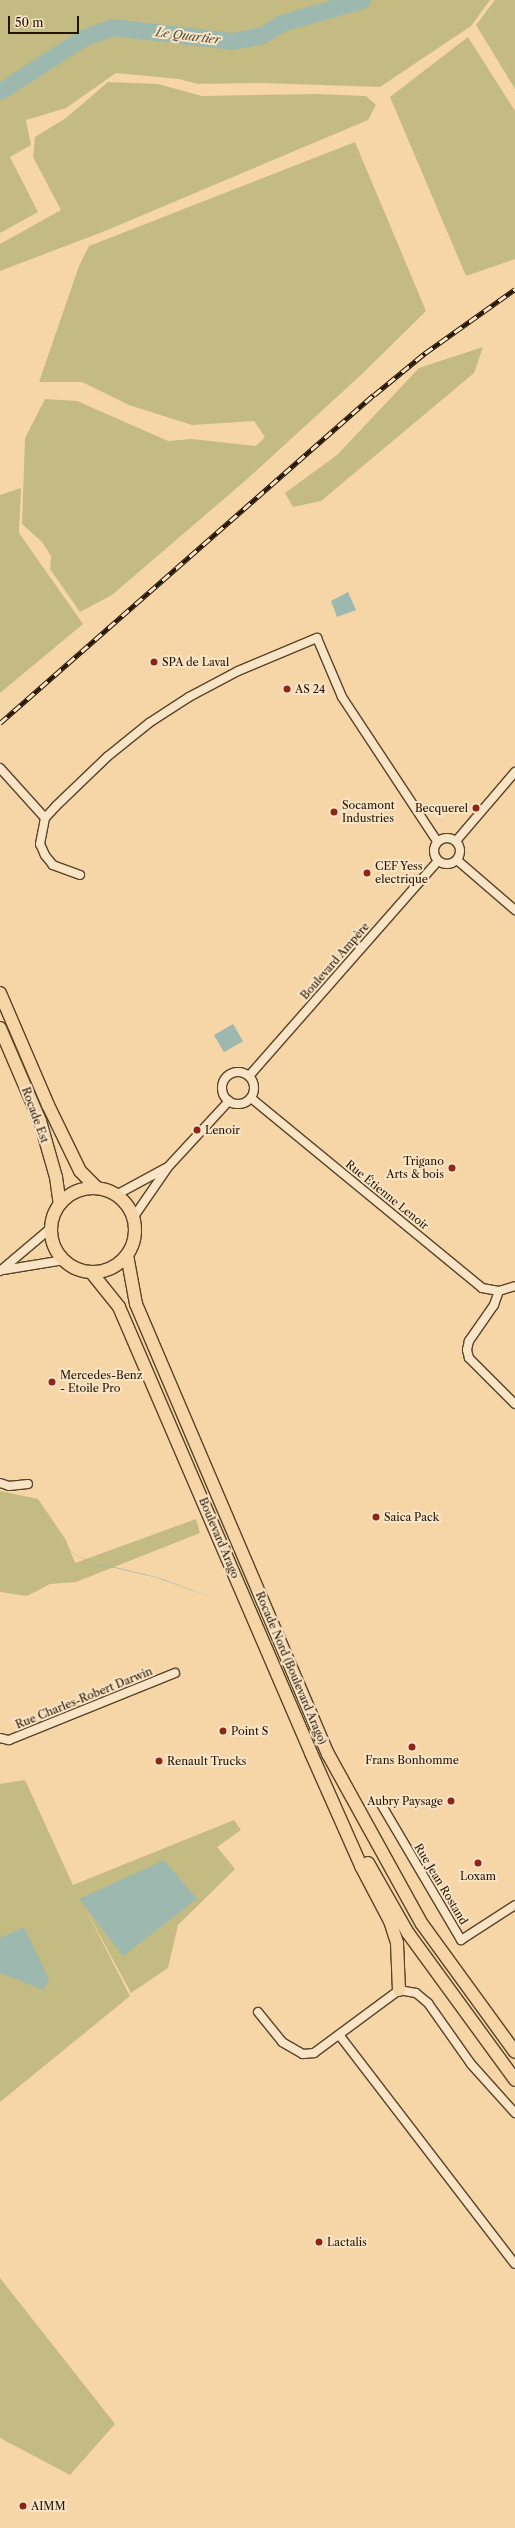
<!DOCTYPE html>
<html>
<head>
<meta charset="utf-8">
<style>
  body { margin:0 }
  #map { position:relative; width:515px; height:2528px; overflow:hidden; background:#f6d5a7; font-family:"Libre Caslon Text",serif }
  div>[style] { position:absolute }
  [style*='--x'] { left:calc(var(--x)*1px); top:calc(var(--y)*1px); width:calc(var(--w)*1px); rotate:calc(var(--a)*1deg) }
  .green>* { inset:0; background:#c4bb82 }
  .water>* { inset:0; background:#9db8ae; transform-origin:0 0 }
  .river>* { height:17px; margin:-8.5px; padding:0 8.5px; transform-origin:8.5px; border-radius:8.5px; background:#9db8ae }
  .roads { filter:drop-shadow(1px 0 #58442a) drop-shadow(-1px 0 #58442a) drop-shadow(0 1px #58442a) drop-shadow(0 -1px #58442a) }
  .minor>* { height:8px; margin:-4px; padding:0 4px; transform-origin:4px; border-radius:4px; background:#f9e4c6 }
  .minor>.ring { margin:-4px; padding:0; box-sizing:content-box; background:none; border:8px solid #f9e4c6; border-radius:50% }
  .primary>* { height:12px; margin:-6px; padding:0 6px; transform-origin:6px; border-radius:6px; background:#f6d5a7 }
  .primary>.ring { margin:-6px; padding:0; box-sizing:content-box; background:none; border:12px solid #f6d5a7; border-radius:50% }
  .rail>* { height:4.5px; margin-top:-2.25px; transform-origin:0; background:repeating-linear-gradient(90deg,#f9e4c6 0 9px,#231300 0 18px); box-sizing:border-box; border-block:1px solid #231300 }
  .dots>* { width:11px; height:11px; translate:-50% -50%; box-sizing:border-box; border:2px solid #f9e4c6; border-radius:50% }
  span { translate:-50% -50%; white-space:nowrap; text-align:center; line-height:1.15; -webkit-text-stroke:4px #f9e4c6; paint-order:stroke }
  .poi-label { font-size:11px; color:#231300 }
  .left { translate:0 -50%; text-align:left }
  .right { translate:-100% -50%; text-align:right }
  .street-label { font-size:11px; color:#231300 }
  .water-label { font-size:12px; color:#4e4d3d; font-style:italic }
  .scale { position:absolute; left:8px; top:16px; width:71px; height:18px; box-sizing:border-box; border:2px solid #231300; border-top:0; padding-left:5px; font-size:12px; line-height:14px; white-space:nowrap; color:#231300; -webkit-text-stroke:3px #f9e4c6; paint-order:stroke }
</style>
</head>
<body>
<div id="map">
  <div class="green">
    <i style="clip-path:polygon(0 0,490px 0,471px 26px,380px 87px,263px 83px,198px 84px,179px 79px,116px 73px,66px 108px,26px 120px,31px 145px,10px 157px,38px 212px,0 233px)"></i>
    <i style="clip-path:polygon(495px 0,515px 0,515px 89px,476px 25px)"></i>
    <i style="clip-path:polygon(468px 37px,515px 111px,515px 259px,466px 276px,390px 97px)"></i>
    <i style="clip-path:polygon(108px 82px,158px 84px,202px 96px,317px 94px,366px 96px,376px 105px,368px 120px,105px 231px,0 271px,0 244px,61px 210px,33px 157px,35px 137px,66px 118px)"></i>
    <i style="clip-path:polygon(355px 142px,426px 311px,361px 375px,246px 480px,112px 595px,80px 612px,50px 569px,51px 556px,42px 542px,22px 524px,25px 438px,45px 399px,77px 401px,168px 441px,192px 439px,256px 446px,265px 437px,254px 421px,192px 425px,129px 405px,82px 382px,39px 382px,79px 266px,89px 246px)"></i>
    <i style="clip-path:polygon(483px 347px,474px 373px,321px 501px,293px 507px,285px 493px,337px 455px,419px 368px)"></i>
    <i style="clip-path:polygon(21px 488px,19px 533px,83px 624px,0 693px,0 495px)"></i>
    <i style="clip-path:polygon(0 1491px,38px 1499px,66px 1540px,75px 1563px,196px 1519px,200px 1533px,76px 1582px,50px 1584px,27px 1596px,0 1592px)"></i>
    <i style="clip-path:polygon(25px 1780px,73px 1885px,234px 1820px,241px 1830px,217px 1847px,235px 1869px,178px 1925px,168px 1968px,131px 1993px,85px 1908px,130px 1996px,0 2102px,0 1784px)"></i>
    <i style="clip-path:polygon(0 2278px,115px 2424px,70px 2475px,0 2438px)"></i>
  </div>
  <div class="water">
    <i style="clip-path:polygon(348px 592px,356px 610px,337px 617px,331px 601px)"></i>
    <i style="left:233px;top:1024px;width:20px;height:22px;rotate:60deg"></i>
    <i style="clip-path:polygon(26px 1526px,97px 1566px,102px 1564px,160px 1578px,224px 1602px,158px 1578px,102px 1565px,98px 1567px)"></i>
    <i style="clip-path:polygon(164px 1860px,197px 1899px,123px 1956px,79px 1899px)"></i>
    <i style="clip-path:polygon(24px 1927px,49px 1979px,43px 1990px,0 1973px,0 1938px)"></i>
  </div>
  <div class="river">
    <i style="--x:0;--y:91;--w:98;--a:-32.6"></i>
    <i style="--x:83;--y:38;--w:32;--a:-20"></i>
    <i style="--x:113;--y:27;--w:120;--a:6.7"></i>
    <i style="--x:232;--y:41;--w:31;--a:-11"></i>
    <i style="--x:262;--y:35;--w:22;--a:-32"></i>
    <i style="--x:281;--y:23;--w:84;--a:-15.9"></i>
  </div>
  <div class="roads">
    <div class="minor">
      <i style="--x:0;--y:768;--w:67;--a:48"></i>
      <i class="ring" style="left:434px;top:838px;width:18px;height:18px"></i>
      <i style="--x:456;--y:841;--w:91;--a:-49.5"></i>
      <i style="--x:457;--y:860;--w:77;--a:40.8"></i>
      <i style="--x:80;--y:875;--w:29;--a:-160"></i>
      <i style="--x:53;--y:865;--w:13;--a:-129"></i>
      <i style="--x:45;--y:855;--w:12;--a:-114"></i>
      <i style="--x:40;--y:844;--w:26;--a:-79"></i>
      <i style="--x:45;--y:818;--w:16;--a:-47"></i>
      <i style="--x:56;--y:806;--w:71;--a:-43.9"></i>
      <i style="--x:107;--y:757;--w:54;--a:-39"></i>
      <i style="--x:149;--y:723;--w:48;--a:-33"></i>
      <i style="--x:189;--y:697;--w:55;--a:-28"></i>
      <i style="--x:238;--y:671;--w:86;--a:-22.7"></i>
      <i style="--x:317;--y:638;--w:64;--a:67"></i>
      <i style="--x:342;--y:697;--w:173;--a:56.6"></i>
      <i class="ring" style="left:222px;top:1072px;width:24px;height:24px"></i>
      <i style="--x:249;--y:1076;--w:286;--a:-48.7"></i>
      <i style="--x:251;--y:1098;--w:299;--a:39.4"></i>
      <i style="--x:482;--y:1288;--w:17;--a:10"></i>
      <i style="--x:499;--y:1291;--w:17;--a:-17"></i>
      <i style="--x:116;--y:1195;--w:57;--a:-28.4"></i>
      <i style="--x:133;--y:1218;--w:62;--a:-55.5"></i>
      <i style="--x:168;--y:1167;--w:90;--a:-47.3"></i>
      <i style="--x:3;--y:1270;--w:62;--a:-9.3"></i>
      <i style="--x:0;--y:1271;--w:68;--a:-40.2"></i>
      <i style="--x:499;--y:1291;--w:15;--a:110"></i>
      <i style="--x:494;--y:1305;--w:44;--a:124.8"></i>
      <i style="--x:469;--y:1341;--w:9;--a:103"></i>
      <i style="--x:467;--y:1350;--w:8;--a:76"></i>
      <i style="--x:469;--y:1358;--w:65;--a:45"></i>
      <i style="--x:0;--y:1483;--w:9;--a:18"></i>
      <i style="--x:9;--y:1486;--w:19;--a:-6"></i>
      <i style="--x:0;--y:1738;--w:9;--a:13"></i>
      <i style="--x:9;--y:1740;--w:179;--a:-22"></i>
      <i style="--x:381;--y:1804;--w:158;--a:59.5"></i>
      <i style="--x:461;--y:1940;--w:64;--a:-32.9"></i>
      <i style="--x:258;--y:2012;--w:38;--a:51"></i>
      <i style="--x:282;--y:2042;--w:24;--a:30"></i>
      <i style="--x:303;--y:2054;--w:11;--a:-5"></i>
      <i style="--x:314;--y:2053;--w:106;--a:-36.5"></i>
      <i style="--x:399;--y:1990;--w:17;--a:10"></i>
      <i style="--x:416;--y:1993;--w:16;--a:40"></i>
      <i style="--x:428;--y:2003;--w:75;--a:54.8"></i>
      <i style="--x:471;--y:2064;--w:66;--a:48.1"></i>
      <i style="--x:340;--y:2036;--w:287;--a:52.5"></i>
    </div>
    <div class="primary">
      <i style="--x:0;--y:993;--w:122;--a:66.8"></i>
      <i style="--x:48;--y:1105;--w:73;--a:64.1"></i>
      <i style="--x:80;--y:1171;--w:24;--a:45"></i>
      <i style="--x:0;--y:1028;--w:101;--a:66.7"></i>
      <i style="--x:40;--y:1121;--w:58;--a:74.1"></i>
      <i style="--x:56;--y:1177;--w:27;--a:82"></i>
      <i class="ring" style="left:51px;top:1188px;width:72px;height:72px"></i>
      <i style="--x:127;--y:1255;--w:50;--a:79.6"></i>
      <i style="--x:136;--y:1304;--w:489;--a:66.9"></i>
      <i style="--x:328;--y:1754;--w:194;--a:61.1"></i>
      <i style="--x:422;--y:1924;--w:158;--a:54"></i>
      <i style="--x:91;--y:1272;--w:45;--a:51.3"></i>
      <i style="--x:119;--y:1307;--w:486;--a:66.7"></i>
      <i style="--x:311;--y:1753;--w:124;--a:66.1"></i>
      <i style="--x:361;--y:1866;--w:62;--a:62.2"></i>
      <i style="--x:390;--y:1921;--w:23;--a:72"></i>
      <i style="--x:397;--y:1943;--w:47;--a:87.6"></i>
      <i style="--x:368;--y:1863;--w:81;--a:60.3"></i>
      <i style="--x:408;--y:1933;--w:182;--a:53.9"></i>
    </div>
  </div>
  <div class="rail">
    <i style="--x:0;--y:723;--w:497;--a:-41.3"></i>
    <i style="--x:374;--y:395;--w:66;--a:-39.5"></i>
    <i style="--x:425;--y:353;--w:110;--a:-35.4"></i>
  </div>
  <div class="dots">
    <i style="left:154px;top:662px;background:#8f2418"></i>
    <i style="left:287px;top:689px;background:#8f2418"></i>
    <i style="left:476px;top:808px;background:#8f2418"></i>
    <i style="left:334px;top:812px;background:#8f2418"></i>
    <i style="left:367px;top:873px;background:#8f2418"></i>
    <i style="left:197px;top:1130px;background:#8f2418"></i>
    <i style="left:452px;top:1168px;background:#8f2418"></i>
    <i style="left:52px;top:1382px;background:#8f2418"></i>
    <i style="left:376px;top:1517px;background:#8f2418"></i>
    <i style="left:223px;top:1731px;background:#8f2418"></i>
    <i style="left:412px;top:1747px;background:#8f2418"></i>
    <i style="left:159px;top:1761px;background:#8f2418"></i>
    <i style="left:451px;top:1801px;background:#8f2418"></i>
    <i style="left:478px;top:1863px;background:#8f2418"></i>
    <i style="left:319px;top:2242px;background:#8f2418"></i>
    <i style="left:23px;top:2506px;background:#8f2418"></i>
  </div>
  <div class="poi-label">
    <span class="left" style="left:162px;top:662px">SPA de Laval</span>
    <span class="left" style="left:295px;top:689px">AS 24</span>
    <span class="left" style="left:342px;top:812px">Socamont<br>Industries</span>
    <span class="right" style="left:468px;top:808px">Becquerel</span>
    <span class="left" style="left:375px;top:873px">CEF Yess<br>electrique</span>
    <span class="left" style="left:205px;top:1130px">Lenoir</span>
    <span class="right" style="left:444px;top:1168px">Trigano<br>Arts &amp; bois</span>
    <span class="left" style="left:60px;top:1382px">Mercedes-Benz<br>- Etoile Pro</span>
    <span class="left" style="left:384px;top:1517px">Saica Pack</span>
    <span class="left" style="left:231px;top:1731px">Point S</span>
    <span style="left:412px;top:1760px">Frans Bonhomme</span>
    <span class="left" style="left:167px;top:1761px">Renault Trucks</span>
    <span class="right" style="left:443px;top:1801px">Aubry Paysage</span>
    <span style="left:478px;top:1876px">Loxam</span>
    <span class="left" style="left:327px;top:2242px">Lactalis</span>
    <span class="left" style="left:31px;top:2506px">AIMM</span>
  </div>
  <div class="street-label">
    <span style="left:335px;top:961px;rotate:-49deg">Boulevard Ampère</span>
    <span style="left:35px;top:1115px;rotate:70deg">Rocade Est</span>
    <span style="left:387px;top:1195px;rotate:39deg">Rue Étienne Lenoir</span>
    <span style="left:219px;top:1538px;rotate:67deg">Boulevard Arago</span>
    <span style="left:291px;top:1668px;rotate:67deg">Rocade Nord (Boulevard Arago)</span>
    <span style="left:84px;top:1698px;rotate:-22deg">Rue Charles-Robert Darwin</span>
    <span style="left:441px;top:1884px;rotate:59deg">Rue Jean Rostand</span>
  </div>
  <div class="water-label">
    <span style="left:188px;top:36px;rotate:7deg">Le Quartier</span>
  </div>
  <div class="scale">50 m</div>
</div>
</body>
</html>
